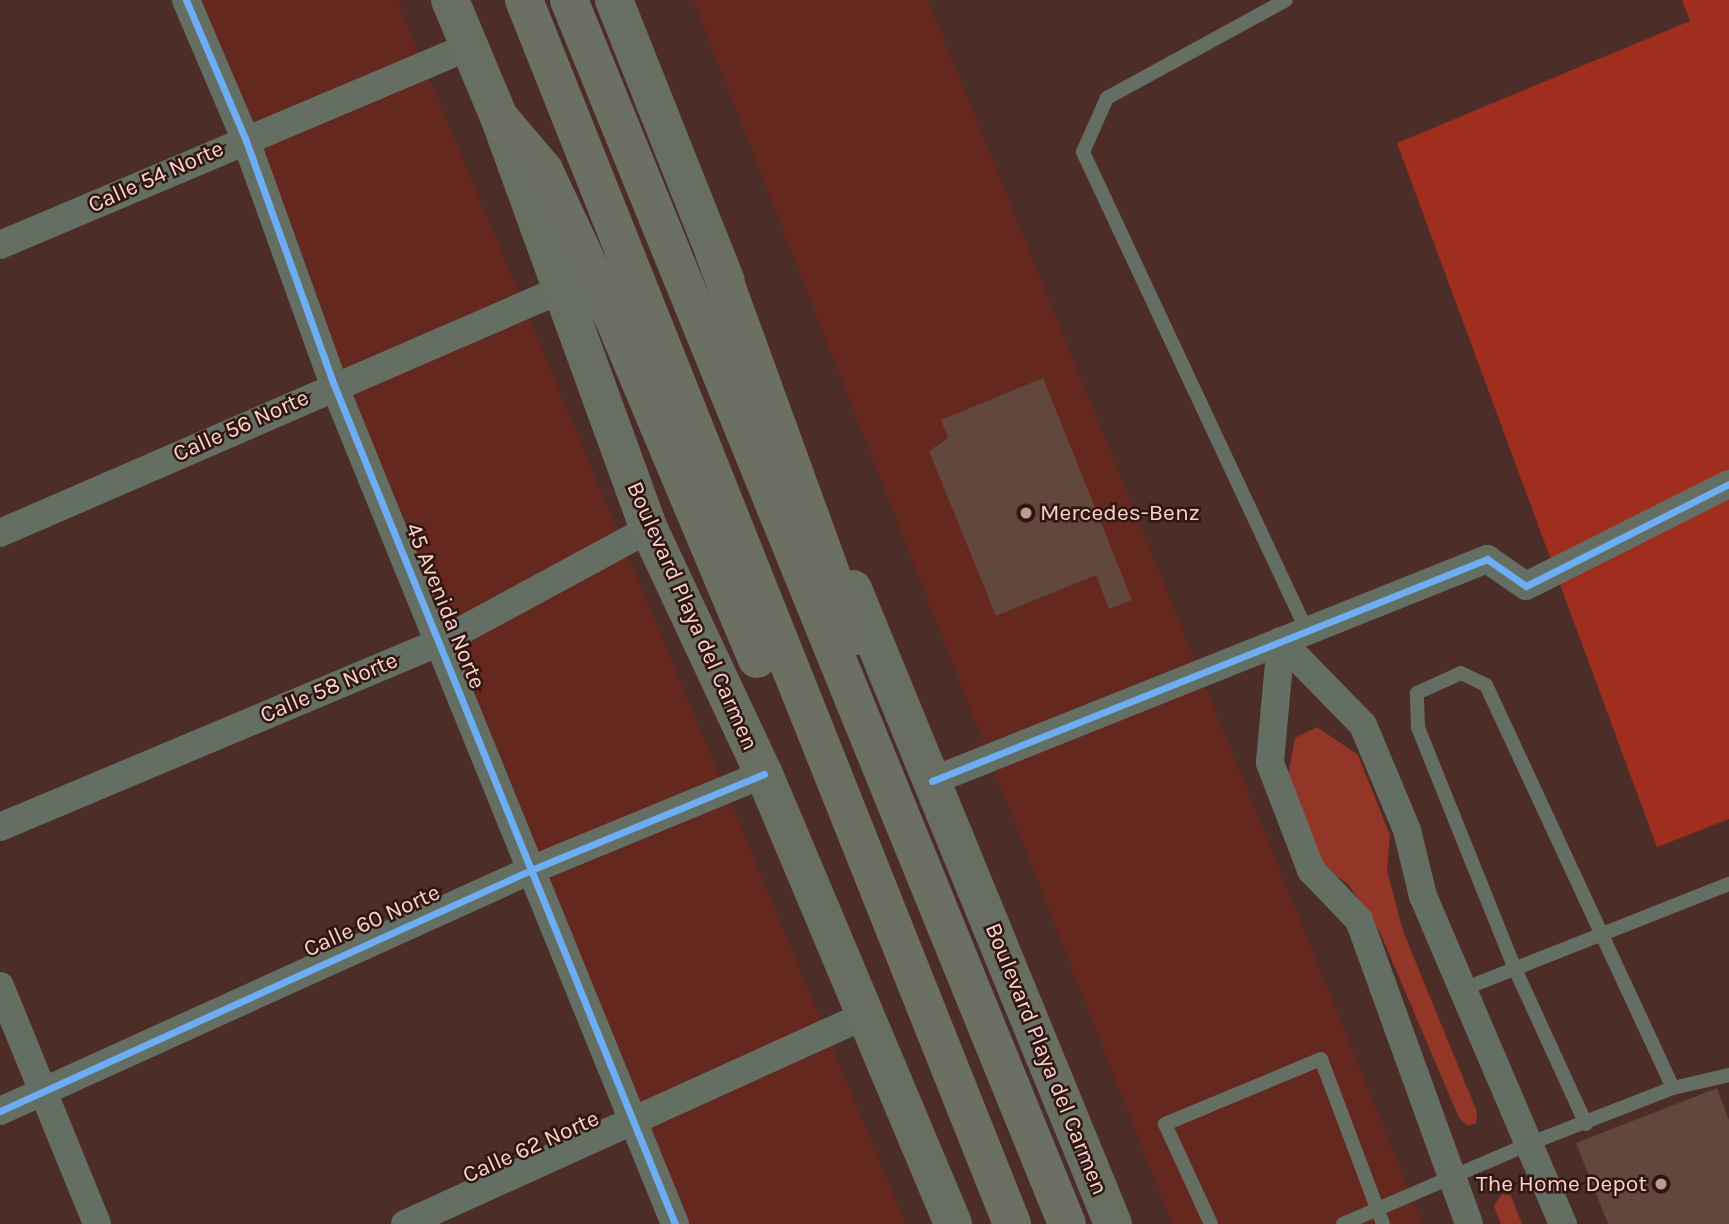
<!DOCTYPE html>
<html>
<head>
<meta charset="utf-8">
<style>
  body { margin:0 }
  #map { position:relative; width:1729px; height:1224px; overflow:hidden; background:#4c2d28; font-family:Karla,sans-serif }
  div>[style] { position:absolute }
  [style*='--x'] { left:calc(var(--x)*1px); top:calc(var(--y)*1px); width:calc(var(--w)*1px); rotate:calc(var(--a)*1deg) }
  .built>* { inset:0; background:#64281e }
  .green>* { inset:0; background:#933627 }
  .forest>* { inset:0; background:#9f2e1e }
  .building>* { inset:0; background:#61473c }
  .service>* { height:14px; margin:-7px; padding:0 7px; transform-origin:7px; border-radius:7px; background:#656e63 }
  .minor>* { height:28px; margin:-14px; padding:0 14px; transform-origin:14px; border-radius:14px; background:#656e63 }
  .secondary>* { height:38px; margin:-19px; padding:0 19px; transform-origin:19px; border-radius:19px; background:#696e63 }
  .trunk>* { height:38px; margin:-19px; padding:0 19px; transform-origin:19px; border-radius:19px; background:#6b7062 }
  .cycleway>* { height:7px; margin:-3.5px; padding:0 3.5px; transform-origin:3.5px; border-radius:3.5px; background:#6dadf4 }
  .dots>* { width:19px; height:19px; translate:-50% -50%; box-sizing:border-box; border:4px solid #301611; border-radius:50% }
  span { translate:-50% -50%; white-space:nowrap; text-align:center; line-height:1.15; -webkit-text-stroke:5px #301611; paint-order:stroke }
  .street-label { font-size:23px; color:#fad4cd }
  .poi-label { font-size:23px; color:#fad4cd }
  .left { translate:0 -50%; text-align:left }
  .right { translate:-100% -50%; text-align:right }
</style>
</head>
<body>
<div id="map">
  <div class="built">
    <i style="clip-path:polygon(177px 0,397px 0,906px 1224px,679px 1224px)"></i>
    <i style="clip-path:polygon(693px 0,928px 0,1423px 1224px,1172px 1224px)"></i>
  </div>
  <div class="green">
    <i style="clip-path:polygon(1317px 727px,1358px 755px,1390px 835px,1387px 871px,1403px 931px,1477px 1112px,1476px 1123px,1468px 1126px,1459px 1118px,1379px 930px,1348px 884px,1320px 864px,1287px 782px,1295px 738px)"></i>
    <i style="clip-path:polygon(1502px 1194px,1511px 1196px,1522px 1224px,1501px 1224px,1494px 1206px)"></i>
  </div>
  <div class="forest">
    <i style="clip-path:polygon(1682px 0,1729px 0,1729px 819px,1657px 847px,1397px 143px,1690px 21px)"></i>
  </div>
  <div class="building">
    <i style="clip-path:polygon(1043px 378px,1132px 600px,1109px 609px,1096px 575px,996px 616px,929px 451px,948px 438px,941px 420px)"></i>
    <i style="clip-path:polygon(1717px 1088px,1729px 1120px,1729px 1224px,1608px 1224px,1576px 1143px)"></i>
  </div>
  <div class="service">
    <i style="--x:1286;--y:0;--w:204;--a:151.3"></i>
    <i style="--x:1107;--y:98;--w:59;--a:114"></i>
    <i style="--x:1083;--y:152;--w:529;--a:64.94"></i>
    <i style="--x:1466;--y:988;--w:283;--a:-21.6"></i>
    <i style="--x:1586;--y:1124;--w:170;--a:-114.6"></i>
    <i style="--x:1515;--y:969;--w:260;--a:-111.9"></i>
    <i style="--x:1418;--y:728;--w:35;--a:-92"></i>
    <i style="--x:1417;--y:693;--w:48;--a:-24.4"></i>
    <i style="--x:1461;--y:673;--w:28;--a:26"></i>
    <i style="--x:1486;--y:685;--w:444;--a:65.1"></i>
    <i style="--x:1211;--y:1224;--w:110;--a:-114.7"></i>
    <i style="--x:1165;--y:1124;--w:169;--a:-22.6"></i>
    <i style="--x:1321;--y:1059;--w:176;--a:69.4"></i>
    <i style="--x:1343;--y:1224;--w:205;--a:-23.3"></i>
    <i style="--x:1531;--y:1143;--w:152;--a:-21.2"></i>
    <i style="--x:1673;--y:1088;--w:57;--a:-13.1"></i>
  </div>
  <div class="minor">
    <i style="--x:186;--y:0;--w:150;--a:66.9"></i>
    <i style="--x:245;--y:138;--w:263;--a:70.2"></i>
    <i style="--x:334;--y:385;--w:906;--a:67.88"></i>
    <i style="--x:0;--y:245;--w:508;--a:-22.93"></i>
    <i style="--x:0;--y:533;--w:610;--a:-23.46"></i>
    <i style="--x:1281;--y:641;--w:117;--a:45.7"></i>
    <i style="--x:1363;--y:725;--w:114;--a:67.3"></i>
    <i style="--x:1407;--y:830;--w:68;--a:76.4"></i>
    <i style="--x:1423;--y:896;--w:357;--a:66.9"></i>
    <i style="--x:1281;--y:641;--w:122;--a:95.2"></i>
    <i style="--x:1270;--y:763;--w:115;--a:69"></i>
    <i style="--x:1311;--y:870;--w:69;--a:46.2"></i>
    <i style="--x:1359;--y:920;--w:323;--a:70.1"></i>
    <i style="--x:932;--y:781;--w:598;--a:-21.8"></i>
    <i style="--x:1487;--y:559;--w:47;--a:34.7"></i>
    <i style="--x:1526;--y:586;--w:227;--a:-26.7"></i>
    <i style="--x:0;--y:827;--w:477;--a:-22.8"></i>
    <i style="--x:440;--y:642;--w:238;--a:-28.4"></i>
    <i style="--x:0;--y:986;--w:257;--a:67.8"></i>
    <i style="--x:0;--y:1111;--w:583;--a:-24.41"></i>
    <i style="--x:531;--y:870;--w:252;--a:-22.4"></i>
    <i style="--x:405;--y:1224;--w:504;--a:-24.38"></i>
  </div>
  <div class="secondary">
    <i style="--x:450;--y:0;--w:127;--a:67.3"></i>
    <i style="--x:499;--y:117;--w:438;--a:70"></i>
    <i style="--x:649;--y:529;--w:271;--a:64.9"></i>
    <i style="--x:764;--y:774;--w:488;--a:67.2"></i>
    <i style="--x:614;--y:0;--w:302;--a:68.3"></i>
    <i style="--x:853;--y:589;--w:686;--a:67.73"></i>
  </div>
  <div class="trunk">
    <i style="--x:524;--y:0;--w:1318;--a:68.26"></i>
    <i style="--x:569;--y:0;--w:1321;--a:67.86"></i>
    <i style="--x:499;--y:117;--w:70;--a:49.7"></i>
    <i style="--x:544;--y:170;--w:162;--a:64.9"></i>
    <i style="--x:613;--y:317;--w:371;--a:67.2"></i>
    <i style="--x:714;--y:252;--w:409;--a:70"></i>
  </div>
  <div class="cycleway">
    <i style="--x:186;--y:0;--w:150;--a:66.9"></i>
    <i style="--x:245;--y:138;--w:263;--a:70.2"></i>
    <i style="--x:334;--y:385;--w:906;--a:67.88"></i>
    <i style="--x:932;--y:781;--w:598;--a:-21.8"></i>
    <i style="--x:1487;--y:559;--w:47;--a:34.7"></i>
    <i style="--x:1526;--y:586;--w:227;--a:-26.7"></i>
    <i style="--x:0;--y:1111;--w:583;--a:-24.41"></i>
    <i style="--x:531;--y:870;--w:252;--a:-22.4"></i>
  </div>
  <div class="dots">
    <i style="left:1026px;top:513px;background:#bd9a93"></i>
    <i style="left:1661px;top:1184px;background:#bd9a93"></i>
  </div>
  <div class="street-label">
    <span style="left:156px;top:177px;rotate:-24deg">Calle 54 Norte</span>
    <span style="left:241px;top:426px;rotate:-24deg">Calle 56 Norte</span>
    <span style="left:445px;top:606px;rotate:68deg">45 Avenida Norte</span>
    <span style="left:692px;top:616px;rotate:66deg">Boulevard Playa del Carmen</span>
    <span style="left:329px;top:688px;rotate:-23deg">Calle 58 Norte</span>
    <span style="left:372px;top:921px;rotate:-24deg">Calle 60 Norte</span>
    <span style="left:1046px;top:1059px;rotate:68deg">Boulevard Playa del Carmen</span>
    <span style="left:531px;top:1147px;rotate:-24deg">Calle 62 Norte</span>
  </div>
  <div class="poi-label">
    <span class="left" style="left:1040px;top:513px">Mercedes-Benz</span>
    <span class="right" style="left:1647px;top:1184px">The Home Depot</span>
  </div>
</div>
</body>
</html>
